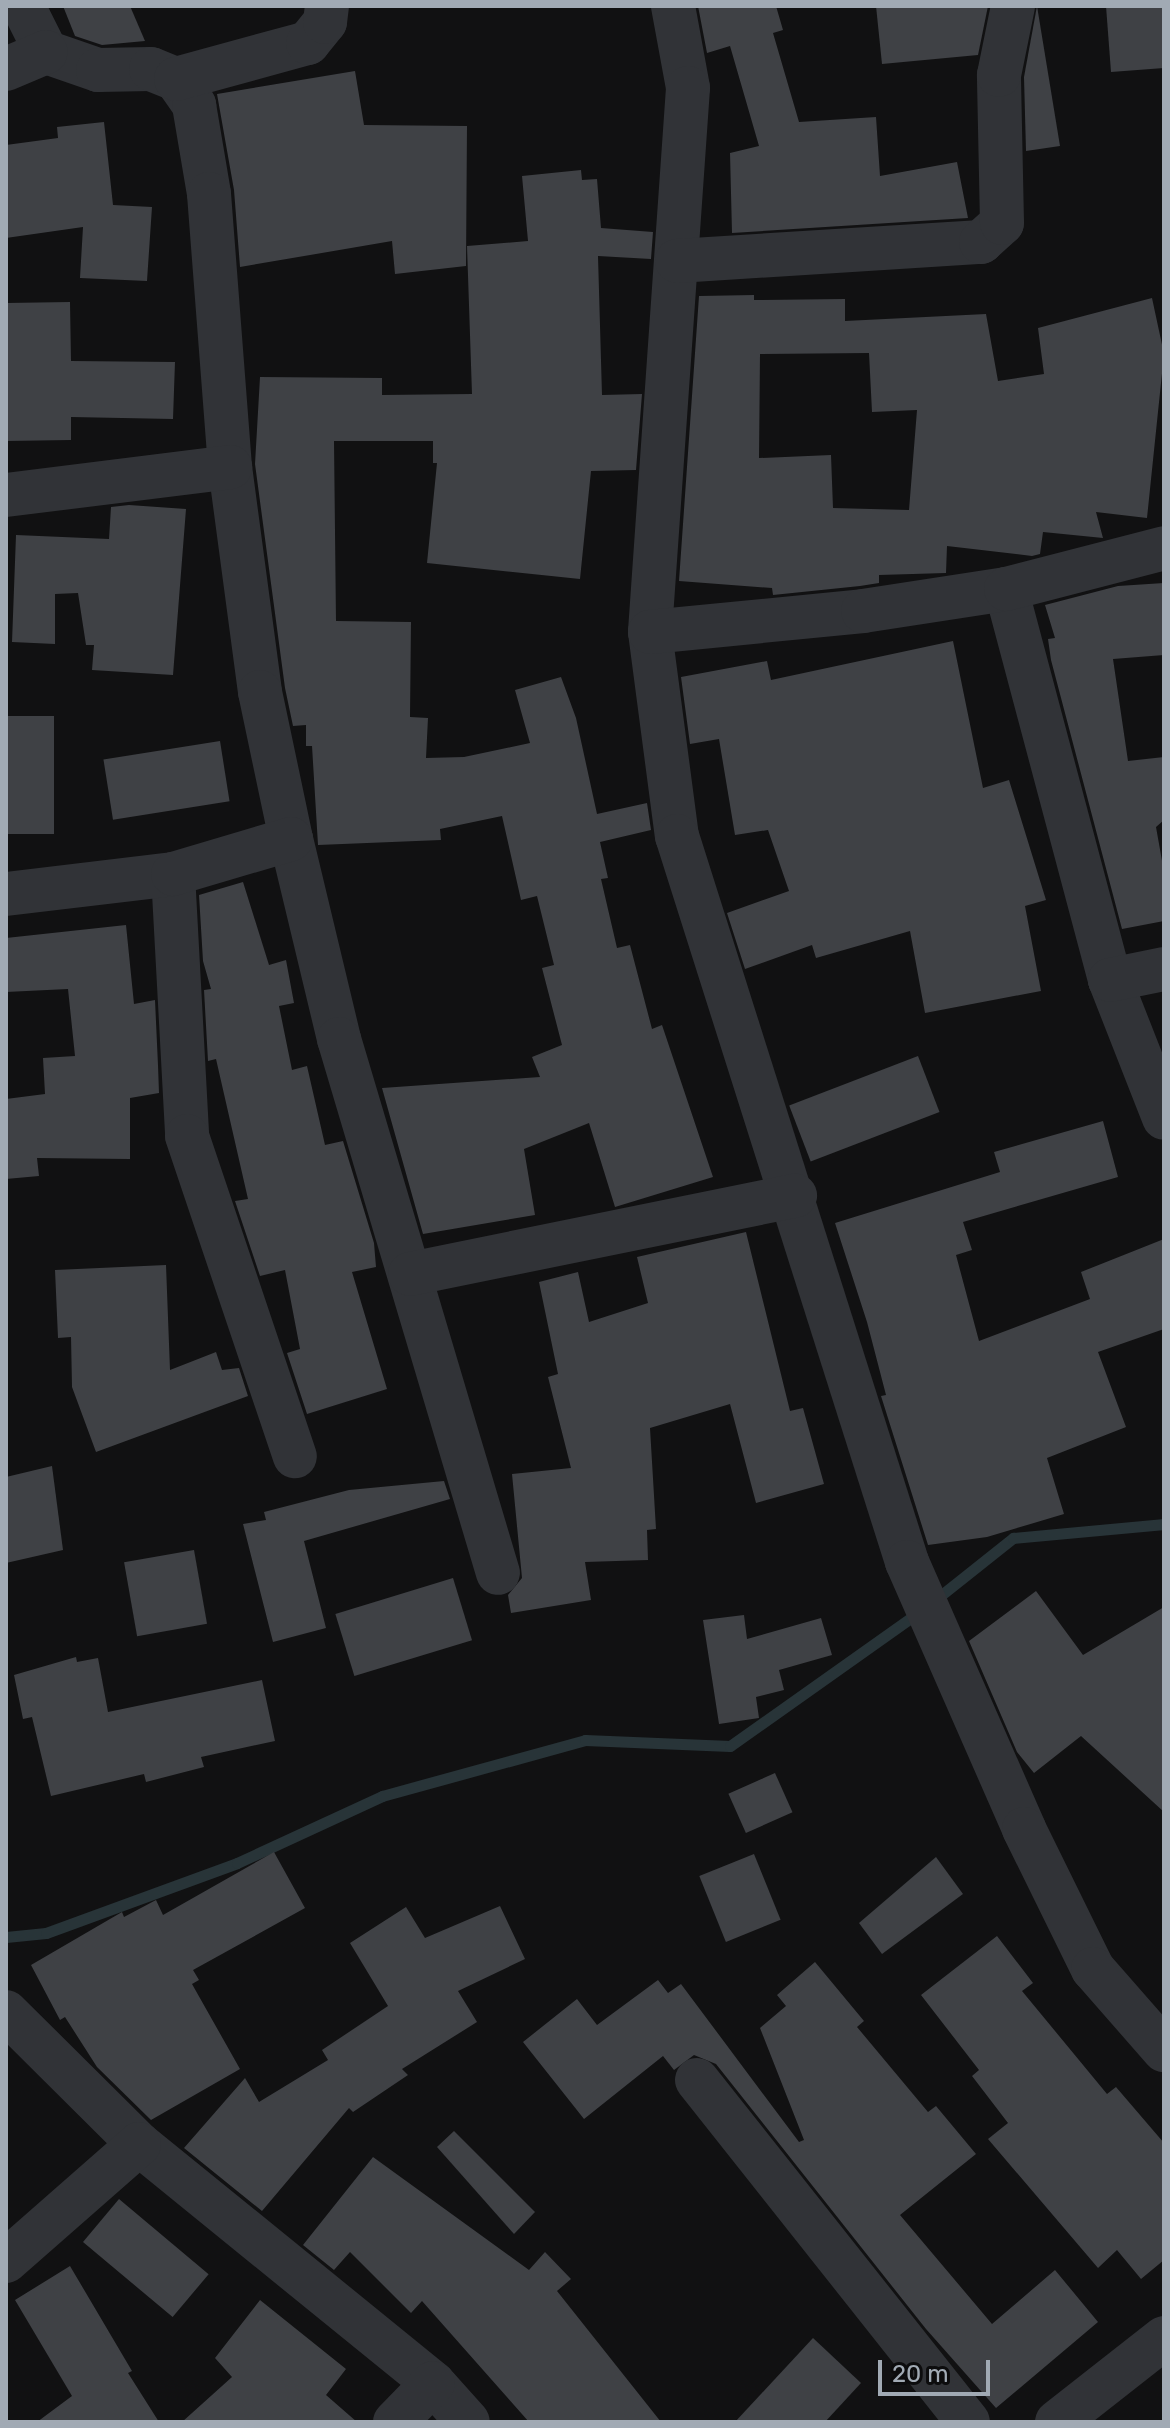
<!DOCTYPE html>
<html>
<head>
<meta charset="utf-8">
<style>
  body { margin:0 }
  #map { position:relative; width:1170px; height:2428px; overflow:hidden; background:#111112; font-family:Rubik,sans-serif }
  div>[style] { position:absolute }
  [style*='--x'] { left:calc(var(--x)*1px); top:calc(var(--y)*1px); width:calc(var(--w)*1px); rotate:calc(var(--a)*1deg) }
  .stream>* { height:11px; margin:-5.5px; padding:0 5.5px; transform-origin:5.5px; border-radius:5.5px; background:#283438 }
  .building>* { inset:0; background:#3f4145; transform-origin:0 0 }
  .minor>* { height:44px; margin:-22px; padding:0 22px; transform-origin:22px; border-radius:22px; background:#313337 }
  span { translate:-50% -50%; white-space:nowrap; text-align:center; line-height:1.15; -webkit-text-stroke:6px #0c0c0d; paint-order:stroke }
  .frame { position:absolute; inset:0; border:8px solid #a1aab4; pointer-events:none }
  .scale { position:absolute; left:878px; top:2360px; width:112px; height:36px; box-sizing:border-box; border:4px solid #a1aab4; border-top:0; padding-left:10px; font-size:24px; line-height:28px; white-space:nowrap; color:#a1aab4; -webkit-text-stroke:6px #0c0c0d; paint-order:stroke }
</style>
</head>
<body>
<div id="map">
  <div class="stream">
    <i style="--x:935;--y:1600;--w:100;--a:-38.5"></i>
    <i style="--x:1013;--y:1538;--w:152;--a:-5.3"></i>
    <i style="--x:6;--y:1937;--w:40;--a:-5.7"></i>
    <i style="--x:46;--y:1933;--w:203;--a:-20.1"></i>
    <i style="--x:237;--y:1863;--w:160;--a:-24.8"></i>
    <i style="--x:382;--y:1796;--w:211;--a:-15.4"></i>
    <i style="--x:585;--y:1740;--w:145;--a:2.4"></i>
    <i style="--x:730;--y:1746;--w:230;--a:-35.3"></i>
  </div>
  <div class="building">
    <i style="clip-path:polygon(63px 6px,130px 6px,145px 41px,102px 45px,75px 36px)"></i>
    <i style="clip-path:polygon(698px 6px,776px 6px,783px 30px,773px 33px,799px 122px,876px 117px,880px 176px,957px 162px,968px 218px,732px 233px,730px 153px,759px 146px,730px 46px,707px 53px)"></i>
    <i style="clip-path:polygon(876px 6px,988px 6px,978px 55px,882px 64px)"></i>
    <i style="clip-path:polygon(1037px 6px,1060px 146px,1026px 151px,1024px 77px)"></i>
    <i style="clip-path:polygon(1106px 6px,1164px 6px,1164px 68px,1111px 72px)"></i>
    <i style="clip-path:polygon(355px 71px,364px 125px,467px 126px,466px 266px,395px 274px,392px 241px,240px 267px,234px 190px,217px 94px)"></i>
    <i style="clip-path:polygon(104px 122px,113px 205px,152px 207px,147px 281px,80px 278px,83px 227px,6px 238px,6px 145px,58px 138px,57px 127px)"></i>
    <i style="clip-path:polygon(581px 170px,582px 180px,597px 179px,601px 228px,653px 232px,651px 259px,598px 256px,602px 395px,642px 394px,636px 470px,591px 471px,580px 579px,427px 563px,437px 463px,433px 463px,433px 441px,334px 441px,336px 621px,411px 622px,410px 717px,428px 718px,426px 758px,464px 757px,530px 743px,515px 690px,561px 677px,576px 718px,597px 814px,647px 803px,651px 830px,600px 842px,608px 878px,601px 879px,617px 948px,630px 945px,652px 1029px,662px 1025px,713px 1177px,615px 1207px,589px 1123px,524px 1149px,535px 1215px,423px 1234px,382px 1088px,540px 1077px,532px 1057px,562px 1045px,542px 968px,554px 965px,537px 896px,521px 900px,502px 816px,440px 829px,441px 840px,318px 845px,312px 746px,306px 746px,306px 725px,293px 726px,285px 688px,255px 464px,260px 377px,382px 378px,382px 395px,472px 394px,467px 246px,528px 241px,522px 176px)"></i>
    <i style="clip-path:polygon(evenodd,754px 295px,754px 300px,845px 299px,845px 321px,986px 314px,998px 381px,1044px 374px,1038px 328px,1152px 298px,1164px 354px,1147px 518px,1096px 512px,1103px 538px,1043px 532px,1040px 554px,1032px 556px,947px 546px,946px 573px,879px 575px,879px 583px,860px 586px,773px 595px,772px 588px,679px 581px,699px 296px,754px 295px,869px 353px,872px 412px,917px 410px,909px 510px,833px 508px,831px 455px,759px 458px,760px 354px,869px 353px)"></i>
    <i style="clip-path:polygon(70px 302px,71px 361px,175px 362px,173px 419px,71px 417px,71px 440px,6px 441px,6px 303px)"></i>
    <i style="clip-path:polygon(129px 505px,186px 509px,173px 675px,92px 670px,94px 645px,86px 645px,78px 593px,55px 594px,55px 644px,12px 642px,16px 535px,109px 539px,111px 507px)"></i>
    <i style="clip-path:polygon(1164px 583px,1164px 655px,1113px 659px,1128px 761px,1164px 757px,1164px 820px,1156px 827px,1164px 872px,1164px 921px,1122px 929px,1051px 660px,1048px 639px,1055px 638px,1045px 605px,1118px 586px)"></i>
    <i style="clip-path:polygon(953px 641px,983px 788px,1009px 780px,1046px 900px,1025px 906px,1041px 991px,925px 1013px,910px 931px,816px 958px,812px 945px,745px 969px,727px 913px,789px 891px,768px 830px,735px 835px,719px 739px,690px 744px,681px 677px,767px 661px,771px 680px)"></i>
    <i style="left:6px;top:716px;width:48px;height:118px"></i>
    <i style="left:220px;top:741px;width:61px;height:118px;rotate:81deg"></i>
    <i style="clip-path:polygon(243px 882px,269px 965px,286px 960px,294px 1003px,279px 1006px,292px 1070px,307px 1066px,325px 1145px,343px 1141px,374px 1243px,376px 1267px,352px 1272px,387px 1389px,307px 1414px,287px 1353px,300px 1349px,285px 1270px,260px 1276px,235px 1201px,248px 1199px,216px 1059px,208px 1061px,204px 990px,211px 989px,203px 961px,199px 895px)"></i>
    <i style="clip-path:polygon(126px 925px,134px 1004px,155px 1000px,158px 1065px,159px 1093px,130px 1098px,130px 1159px,37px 1158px,39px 1176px,6px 1179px,6px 1099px,45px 1094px,43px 1058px,75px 1056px,68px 989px,6px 992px,6px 938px)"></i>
    <i style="left:918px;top:1056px;width:60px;height:138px;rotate:69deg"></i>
    <i style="clip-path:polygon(1103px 1121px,1118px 1177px,963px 1222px,972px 1250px,956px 1255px,979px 1341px,1090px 1299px,1081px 1272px,1164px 1239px,1164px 1329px,1098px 1352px,1126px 1427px,1047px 1458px,1064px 1514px,987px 1537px,928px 1545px,881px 1396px,886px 1395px,867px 1322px,835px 1223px,1000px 1172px,994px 1152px)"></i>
    <i style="clip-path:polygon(746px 1232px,790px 1411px,803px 1408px,824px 1484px,756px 1503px,730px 1404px,650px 1428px,656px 1529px,647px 1530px,648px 1560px,585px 1562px,591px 1600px,511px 1613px,508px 1595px,522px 1578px,512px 1474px,571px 1468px,548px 1377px,558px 1374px,539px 1282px,578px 1272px,589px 1322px,648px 1303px,637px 1257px)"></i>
    <i style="clip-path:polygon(166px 1265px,170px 1370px,216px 1352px,222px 1370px,239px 1368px,248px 1396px,96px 1452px,72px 1387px,71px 1337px,58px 1338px,55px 1270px)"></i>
    <i style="clip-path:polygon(52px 1466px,63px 1550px,6px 1563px,6px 1477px)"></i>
    <i style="clip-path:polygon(444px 1481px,450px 1499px,304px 1541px,326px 1628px,273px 1642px,243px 1524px,266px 1520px,264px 1512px,349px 1490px)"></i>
    <i style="left:194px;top:1550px;width:75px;height:71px;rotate:80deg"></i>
    <i style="left:453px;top:1578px;width:65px;height:123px;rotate:73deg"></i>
    <i style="clip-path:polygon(1036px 1591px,1083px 1655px,1164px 1607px,1164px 1812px,1081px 1736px,1034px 1773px,1017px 1752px,969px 1641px)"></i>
    <i style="clip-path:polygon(744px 1615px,747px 1639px,821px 1618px,832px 1655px,779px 1670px,784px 1690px,756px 1697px,759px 1718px,719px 1724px,703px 1620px)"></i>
    <i style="clip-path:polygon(76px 1657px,77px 1662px,98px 1658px,108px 1712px,262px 1680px,275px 1741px,201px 1757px,204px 1767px,146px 1782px,144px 1774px,51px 1796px,32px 1717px,23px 1719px,14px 1675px)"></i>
    <i style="left:775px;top:1773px;width:43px;height:51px;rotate:66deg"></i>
    <i style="clip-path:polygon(274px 1852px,305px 1908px,193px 1970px,199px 1980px,192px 1984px,240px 2069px,151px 2120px,97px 2067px,65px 2017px,60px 2020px,31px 1965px,122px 1912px,124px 1917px,156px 1900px,163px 1915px)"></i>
    <i style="left:754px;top:1854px;width:71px;height:59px;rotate:68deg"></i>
    <i style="clip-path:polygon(936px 1857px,963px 1894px,882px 1954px,859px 1923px)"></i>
    <i style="clip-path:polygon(500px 1906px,525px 1959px,458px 1991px,477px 2022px,402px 2069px,408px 2075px,353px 2112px,349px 2108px,262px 2211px,184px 2148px,245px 2078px,259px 2102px,328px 2060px,322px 2050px,388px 2006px,350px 1943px,406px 1907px,425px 1938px)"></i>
    <i style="clip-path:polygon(997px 1936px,1033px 1983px,1022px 1991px,1107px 2094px,1116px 2087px,1164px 2143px,1164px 2260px,1141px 2279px,1117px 2250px,1098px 2268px,988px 2139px,1008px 2123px,972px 2076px,979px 2070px,921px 1995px)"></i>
    <i style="clip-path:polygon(815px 1962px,864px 2021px,857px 2027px,928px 2112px,936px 2106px,976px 2154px,900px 2215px,992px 2324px,1055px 2270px,1098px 2322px,996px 2408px,926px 2329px,716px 2064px,694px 2055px,674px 2070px,663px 2056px,584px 2119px,523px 2042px,577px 1999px,597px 2025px,658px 1980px,668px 1993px,681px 1984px,799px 2142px,804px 2140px,760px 2028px,786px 2006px,777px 1995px)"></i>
    <i style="clip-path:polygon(454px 2131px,535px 2212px,514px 2234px,437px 2147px)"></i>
    <i style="clip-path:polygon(373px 2157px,529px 2270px,545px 2252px,571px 2279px,557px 2291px,661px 2422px,529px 2422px,422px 2301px,411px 2313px,350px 2252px,334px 2270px,303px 2245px)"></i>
    <i style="left:119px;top:2199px;width:117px;height:56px;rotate:40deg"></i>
    <i style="clip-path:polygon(70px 2266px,132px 2371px,128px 2373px,159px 2422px,37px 2422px,72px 2396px,15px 2300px)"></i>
    <i style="clip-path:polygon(260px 2300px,346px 2369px,326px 2395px,357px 2422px,182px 2422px,232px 2377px,215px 2358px)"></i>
    <i style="clip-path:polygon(813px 2338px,861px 2383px,825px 2422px,735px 2422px)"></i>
  </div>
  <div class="minor">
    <i style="--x:23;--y:6;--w:51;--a:63.4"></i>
    <i style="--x:46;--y:52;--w:55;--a:19.1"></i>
    <i style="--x:98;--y:70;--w:53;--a:-1.1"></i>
    <i style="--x:151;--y:69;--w:27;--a:22"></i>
    <i style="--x:176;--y:79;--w:32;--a:55"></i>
    <i style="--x:194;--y:105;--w:90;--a:80.4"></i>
    <i style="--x:209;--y:194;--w:274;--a:85.6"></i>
    <i style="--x:230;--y:467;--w:227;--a:82.4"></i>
    <i style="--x:260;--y:692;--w:150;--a:78.1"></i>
    <i style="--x:291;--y:839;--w:206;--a:76.5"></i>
    <i style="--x:339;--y:1039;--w:557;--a:73.42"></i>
    <i style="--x:673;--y:6;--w:83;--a:79.6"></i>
    <i style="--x:688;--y:88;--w:545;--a:94"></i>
    <i style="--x:650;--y:632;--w:206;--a:82.5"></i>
    <i style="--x:677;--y:836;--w:762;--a:72.42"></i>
    <i style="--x:907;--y:1562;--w:292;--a:66.3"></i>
    <i style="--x:1024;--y:1829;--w:156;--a:63.8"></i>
    <i style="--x:1093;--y:1969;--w:108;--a:48.8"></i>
    <i style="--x:6;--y:69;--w:43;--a:-23"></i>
    <i style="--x:176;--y:79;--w:137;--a:-15.3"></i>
    <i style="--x:308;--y:43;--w:27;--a:-51"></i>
    <i style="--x:325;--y:22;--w:16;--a:-83"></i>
    <i style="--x:677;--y:261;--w:305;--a:-3.6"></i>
    <i style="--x:981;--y:242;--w:28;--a:-42"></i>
    <i style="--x:1002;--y:223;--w:148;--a:-91.2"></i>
    <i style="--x:999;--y:75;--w:70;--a:-78.5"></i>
    <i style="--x:6;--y:495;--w:226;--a:-7.1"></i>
    <i style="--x:1006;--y:589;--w:405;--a:75.1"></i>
    <i style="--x:1110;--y:980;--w:148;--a:68.6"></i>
    <i style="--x:650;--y:632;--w:214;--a:-5.6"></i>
    <i style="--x:863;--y:611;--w:145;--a:-8.7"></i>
    <i style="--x:1006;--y:589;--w:163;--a:-14.5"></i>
    <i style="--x:173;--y:874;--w:262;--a:86.9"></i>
    <i style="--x:187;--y:1136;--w:338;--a:71.4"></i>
    <i style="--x:6;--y:894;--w:168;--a:-6.8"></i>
    <i style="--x:173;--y:874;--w:123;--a:-16.5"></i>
    <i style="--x:1110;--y:980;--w:55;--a:-11.5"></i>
    <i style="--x:410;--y:1274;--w:393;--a:-11.5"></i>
    <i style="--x:6;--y:2012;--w:187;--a:44.8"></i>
    <i style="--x:139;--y:2144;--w:379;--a:39.1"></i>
    <i style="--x:433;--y:2383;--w:52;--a:48.1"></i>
    <i style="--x:697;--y:2080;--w:436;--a:51.6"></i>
    <i style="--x:6;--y:2261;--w:177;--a:-41.3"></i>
    <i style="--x:395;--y:2422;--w:54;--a:-45.7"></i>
    <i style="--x:1057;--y:2422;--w:136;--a:-38.1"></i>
  </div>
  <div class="frame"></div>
  <div class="scale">20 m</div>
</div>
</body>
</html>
